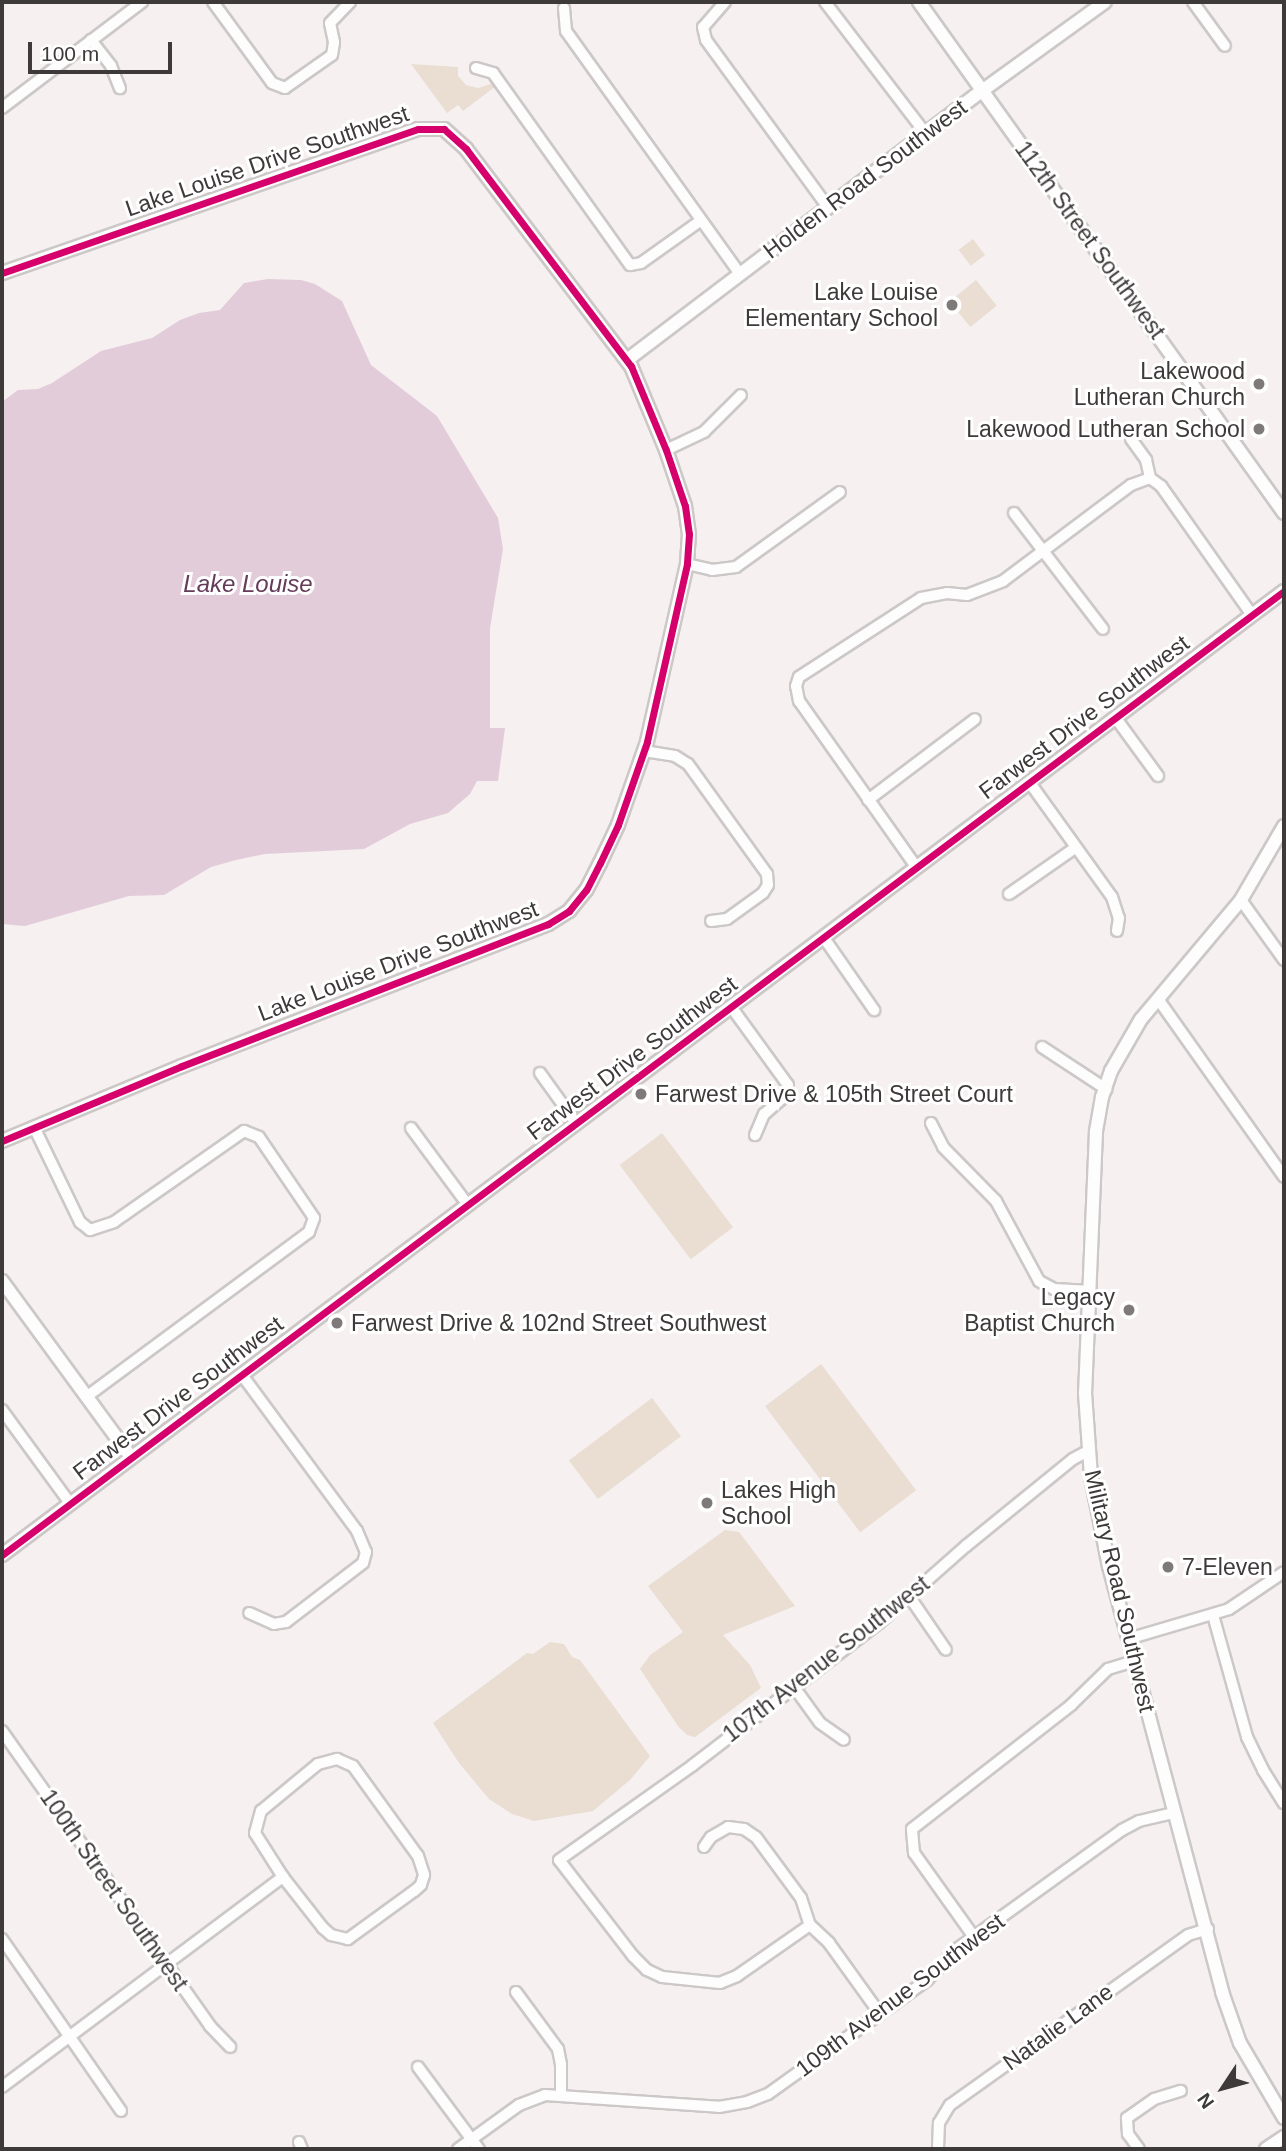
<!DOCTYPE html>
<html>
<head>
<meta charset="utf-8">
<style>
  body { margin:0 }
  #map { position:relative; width:1286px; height:2151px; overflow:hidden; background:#f6f0f0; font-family:Arial,sans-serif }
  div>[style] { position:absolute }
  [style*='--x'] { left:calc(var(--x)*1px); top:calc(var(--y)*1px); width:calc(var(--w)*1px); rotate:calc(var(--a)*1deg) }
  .green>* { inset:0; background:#eaddd2; transform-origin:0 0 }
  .water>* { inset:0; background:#e2ccda }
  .roads { filter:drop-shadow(2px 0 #cdc8c8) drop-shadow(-2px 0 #cdc8c8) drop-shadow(0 2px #cdc8c8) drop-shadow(0 -2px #cdc8c8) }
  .minor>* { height:10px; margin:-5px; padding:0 5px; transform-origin:5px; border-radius:5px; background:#fefdfd }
  .tertiary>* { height:12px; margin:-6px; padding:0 6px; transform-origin:6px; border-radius:6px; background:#fefdfd }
  .secondary>* { height:12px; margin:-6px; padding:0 6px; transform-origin:6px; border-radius:6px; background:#fefdfd }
  .cycleway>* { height:7px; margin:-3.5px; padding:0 3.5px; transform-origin:3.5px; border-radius:3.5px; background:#d6006c }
  .dots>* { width:19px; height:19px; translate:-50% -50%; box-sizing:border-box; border:4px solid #fff; border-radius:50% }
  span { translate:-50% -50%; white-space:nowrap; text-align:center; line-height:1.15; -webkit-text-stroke:6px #fff; paint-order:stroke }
  .street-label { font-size:23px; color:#3e3a3a }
  .poi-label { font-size:23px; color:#3e3a3a }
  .right { translate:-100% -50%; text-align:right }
  .left { translate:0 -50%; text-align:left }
  .water-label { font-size:24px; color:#643c5a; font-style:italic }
  .frame { position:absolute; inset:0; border:4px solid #3e3a3a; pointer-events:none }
  .north { position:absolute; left:1188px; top:2053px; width:70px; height:70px; -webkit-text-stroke:5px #fff; paint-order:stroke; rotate:234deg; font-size:19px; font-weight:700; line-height:28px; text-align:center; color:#3e3a3a }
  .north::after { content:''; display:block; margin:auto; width:24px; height:32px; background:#3e3a3a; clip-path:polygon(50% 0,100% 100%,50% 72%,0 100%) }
  .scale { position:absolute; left:28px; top:42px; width:144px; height:32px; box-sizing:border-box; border:4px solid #3e3a3a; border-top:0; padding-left:9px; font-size:21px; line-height:24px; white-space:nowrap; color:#3e3a3a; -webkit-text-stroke:5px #fff; paint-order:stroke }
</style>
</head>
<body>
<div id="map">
  <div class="green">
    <i style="clip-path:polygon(411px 64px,458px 67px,458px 76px,466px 85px,478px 88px,491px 84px,496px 86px,463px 111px,458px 105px,447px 113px)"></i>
    <i style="left:973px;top:239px;width:20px;height:18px;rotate:53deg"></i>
    <i style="left:976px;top:280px;width:33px;height:34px;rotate:51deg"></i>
    <i style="left:662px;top:1133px;width:118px;height:53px;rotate:53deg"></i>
    <i style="left:821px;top:1364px;width:158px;height:70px;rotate:53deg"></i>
    <i style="left:652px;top:1398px;width:48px;height:104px;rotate:53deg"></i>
    <i style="clip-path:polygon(725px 1530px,739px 1532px,795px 1606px,723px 1635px,750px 1665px,761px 1688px,695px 1737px,687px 1735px,678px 1726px,640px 1669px,650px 1655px,683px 1632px,648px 1586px)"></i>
    <i style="clip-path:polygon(550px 1642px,564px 1644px,572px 1657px,580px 1660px,650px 1756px,630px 1780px,593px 1811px,534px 1821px,512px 1814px,489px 1799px,459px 1763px,433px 1723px,527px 1653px,533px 1654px)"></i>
  </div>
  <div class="water">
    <i style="clip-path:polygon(268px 279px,301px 280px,315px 284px,342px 301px,371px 365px,437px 416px,498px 518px,503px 549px,490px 628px,490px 728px,505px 728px,498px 781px,477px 781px,470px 794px,448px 813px,410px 824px,364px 849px,265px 854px,236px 860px,211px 867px,164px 895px,129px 896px,25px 926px,2px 924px,2px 402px,18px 390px,38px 389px,52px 383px,101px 351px,152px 338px,180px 320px,199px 313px,220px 310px,244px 283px)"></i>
  </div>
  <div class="roads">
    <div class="minor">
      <i style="--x:213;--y:2;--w:100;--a:53.9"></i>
      <i style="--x:272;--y:83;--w:14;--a:21"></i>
      <i style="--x:285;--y:88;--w:57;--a:-35.1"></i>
      <i style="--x:332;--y:55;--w:13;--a:-81"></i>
      <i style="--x:334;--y:42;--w:19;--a:-102"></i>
      <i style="--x:330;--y:23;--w:29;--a:-46"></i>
      <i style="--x:725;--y:2;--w:33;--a:131"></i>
      <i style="--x:703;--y:27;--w:13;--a:77"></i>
      <i style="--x:706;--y:40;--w:207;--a:53.9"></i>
      <i style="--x:825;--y:2;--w:165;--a:52.6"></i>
      <i style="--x:1193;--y:2;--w:54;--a:54"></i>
      <i style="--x:564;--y:8;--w:23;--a:85"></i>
      <i style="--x:566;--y:31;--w:299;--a:54.4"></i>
      <i style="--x:91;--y:40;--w:33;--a:52"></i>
      <i style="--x:111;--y:66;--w:24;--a:68"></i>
      <i style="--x:476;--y:68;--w:18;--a:16"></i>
      <i style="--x:493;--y:73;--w:236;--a:54.5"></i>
      <i style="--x:630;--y:265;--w:11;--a:-10"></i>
      <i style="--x:641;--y:263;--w:72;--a:-35.4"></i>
      <i style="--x:2;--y:108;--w:176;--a:-37.1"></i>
      <i style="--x:1131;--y:439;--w:26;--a:54"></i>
      <i style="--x:1146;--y:460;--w:18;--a:77"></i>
      <i style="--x:1150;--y:478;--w:14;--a:36"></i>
      <i style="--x:1161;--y:486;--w:158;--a:54.8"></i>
      <i style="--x:666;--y:450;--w:42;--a:-25.3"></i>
      <i style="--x:704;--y:432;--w:52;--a:-45"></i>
      <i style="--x:1014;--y:513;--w:146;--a:52.5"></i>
      <i style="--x:687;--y:564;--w:26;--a:13"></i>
      <i style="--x:712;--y:570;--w:24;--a:-7"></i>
      <i style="--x:736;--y:567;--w:128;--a:-35.8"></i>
      <i style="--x:1115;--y:717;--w:73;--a:53.9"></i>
      <i style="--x:644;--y:751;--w:31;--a:9"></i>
      <i style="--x:675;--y:756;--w:15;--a:32"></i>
      <i style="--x:688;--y:764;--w:135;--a:54.3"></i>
      <i style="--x:767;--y:874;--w:11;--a:85"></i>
      <i style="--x:768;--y:885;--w:9;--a:122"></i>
      <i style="--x:763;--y:893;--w:44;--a:144.2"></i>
      <i style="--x:727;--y:919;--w:16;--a:173"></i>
      <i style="--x:1030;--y:783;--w:140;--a:54.3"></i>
      <i style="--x:1112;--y:897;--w:22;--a:72"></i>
      <i style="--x:1119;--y:918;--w:13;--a:99"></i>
      <i style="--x:868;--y:800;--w:134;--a:-37.1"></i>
      <i style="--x:917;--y:868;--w:204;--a:-125.2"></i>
      <i style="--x:799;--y:701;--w:15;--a:-101"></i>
      <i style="--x:796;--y:686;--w:9;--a:-72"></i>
      <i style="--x:799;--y:677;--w:145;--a:-32.9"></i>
      <i style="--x:921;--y:598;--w:26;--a:-11"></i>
      <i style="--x:947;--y:593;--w:20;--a:6"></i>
      <i style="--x:967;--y:595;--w:39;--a:-21"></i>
      <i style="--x:1003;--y:581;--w:160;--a:-36.9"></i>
      <i style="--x:1131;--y:485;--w:20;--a:-20"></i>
      <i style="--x:1009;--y:894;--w:80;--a:-34.9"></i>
      <i style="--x:1241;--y:900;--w:74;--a:54.4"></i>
      <i style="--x:824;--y:938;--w:88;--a:55.2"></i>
      <i style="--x:1158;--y:999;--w:218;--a:54.7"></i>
      <i style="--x:732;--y:1008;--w:95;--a:54"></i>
      <i style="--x:788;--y:1085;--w:11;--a:105"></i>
      <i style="--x:785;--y:1096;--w:28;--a:139"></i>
      <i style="--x:764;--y:1114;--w:23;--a:113"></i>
      <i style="--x:1042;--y:1047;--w:77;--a:33.3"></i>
      <i style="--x:540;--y:1073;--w:62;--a:54.2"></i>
      <i style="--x:931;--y:1123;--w:27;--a:63"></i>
      <i style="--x:943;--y:1147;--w:76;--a:45.5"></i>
      <i style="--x:996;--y:1201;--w:91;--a:61.7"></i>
      <i style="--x:1039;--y:1281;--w:17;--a:28"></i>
      <i style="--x:1054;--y:1289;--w:33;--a:3"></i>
      <i style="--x:34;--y:1127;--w:106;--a:64.2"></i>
      <i style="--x:80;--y:1222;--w:13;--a:39"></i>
      <i style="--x:90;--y:1230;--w:25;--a:-18"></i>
      <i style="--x:114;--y:1222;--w:159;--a:-35"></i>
      <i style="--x:244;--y:1131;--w:16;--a:22"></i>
      <i style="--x:259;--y:1137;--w:98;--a:55.8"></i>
      <i style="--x:314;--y:1218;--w:15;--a:110"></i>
      <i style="--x:309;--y:1232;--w:276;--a:143.5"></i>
      <i style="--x:411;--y:1128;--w:96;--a:53.5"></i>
      <i style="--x:242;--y:1375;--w:194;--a:53.6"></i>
      <i style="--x:357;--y:1531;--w:23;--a:67"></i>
      <i style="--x:366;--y:1552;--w:11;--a:105"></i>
      <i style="--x:363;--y:1563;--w:97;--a:142.5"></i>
      <i style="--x:286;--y:1622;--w:12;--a:171"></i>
      <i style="--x:274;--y:1624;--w:27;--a:-156"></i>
      <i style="--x:2;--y:1410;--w:114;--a:53.9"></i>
      <i style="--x:909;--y:1596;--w:65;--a:55.6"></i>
      <i style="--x:1213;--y:1615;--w:127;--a:74.4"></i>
      <i style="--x:1247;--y:1737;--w:37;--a:64"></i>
      <i style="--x:1263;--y:1770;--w:39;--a:58"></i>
      <i style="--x:1128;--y:1639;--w:105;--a:-16.5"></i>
      <i style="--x:1229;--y:1609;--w:66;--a:-33.9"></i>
      <i style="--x:794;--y:1687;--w:44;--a:54.2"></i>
      <i style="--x:820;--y:1723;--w:29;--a:35"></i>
      <i style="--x:2;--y:1731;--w:361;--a:54.8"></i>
      <i style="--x:210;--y:2026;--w:29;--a:46"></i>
      <i style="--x:337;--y:1759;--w:17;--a:24"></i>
      <i style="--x:353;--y:1766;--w:111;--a:54.2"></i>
      <i style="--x:418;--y:1856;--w:20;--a:72"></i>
      <i style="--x:424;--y:1875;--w:10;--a:107"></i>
      <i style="--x:421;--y:1885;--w:9;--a:139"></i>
      <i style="--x:414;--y:1891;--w:82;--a:144"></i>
      <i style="--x:348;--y:1939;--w:17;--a:-167"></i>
      <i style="--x:331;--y:1935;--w:11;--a:-139"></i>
      <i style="--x:323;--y:1928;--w:65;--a:-128.1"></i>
      <i style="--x:283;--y:1877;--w:52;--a:-122.5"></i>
      <i style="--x:255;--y:1833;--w:23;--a:-75"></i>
      <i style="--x:261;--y:1811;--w:74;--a:-39.5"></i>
      <i style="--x:318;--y:1764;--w:20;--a:-15"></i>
      <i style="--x:704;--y:1847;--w:12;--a:-55"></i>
      <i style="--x:711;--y:1837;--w:20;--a:-30"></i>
      <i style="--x:728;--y:1827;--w:16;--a:7"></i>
      <i style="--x:744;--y:1829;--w:14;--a:34"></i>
      <i style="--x:756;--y:1837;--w:76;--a:53.6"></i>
      <i style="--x:801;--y:1898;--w:28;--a:72"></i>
      <i style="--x:810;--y:1925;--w:26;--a:43"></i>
      <i style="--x:829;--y:1943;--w:87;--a:54.3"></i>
      <i style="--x:810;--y:1925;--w:89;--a:145.1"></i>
      <i style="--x:737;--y:1976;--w:18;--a:158"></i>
      <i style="--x:720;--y:1983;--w:58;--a:-174.1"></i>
      <i style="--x:662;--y:1977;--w:17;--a:-155"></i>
      <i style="--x:647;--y:1970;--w:20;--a:-135"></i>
      <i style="--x:633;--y:1956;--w:121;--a:-127.6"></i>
      <i style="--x:559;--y:1860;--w:164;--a:-35.3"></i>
      <i style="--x:693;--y:1765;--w:235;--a:-37.4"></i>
      <i style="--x:880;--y:1622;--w:115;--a:-41.5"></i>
      <i style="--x:966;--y:1546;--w:138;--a:-39.1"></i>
      <i style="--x:1073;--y:1459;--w:17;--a:-28"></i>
      <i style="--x:974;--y:1937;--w:103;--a:-125.5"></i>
      <i style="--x:914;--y:1853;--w:24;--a:-95"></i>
      <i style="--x:912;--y:1829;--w:202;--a:-37.9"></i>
      <i style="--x:1071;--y:1705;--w:52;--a:-44.2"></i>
      <i style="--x:1108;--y:1669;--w:27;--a:-17"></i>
      <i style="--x:2;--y:1939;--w:209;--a:55.3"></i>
      <i style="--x:516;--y:1992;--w:71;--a:53.6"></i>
      <i style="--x:558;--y:2049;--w:15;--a:79"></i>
      <i style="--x:561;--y:2064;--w:30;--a:90"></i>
      <i style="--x:418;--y:2067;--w:102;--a:53.4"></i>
      <i style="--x:2;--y:2087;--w:351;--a:-36.8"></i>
      <i style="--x:299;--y:2142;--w:8;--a:67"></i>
      <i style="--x:458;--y:2149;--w:75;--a:-35.8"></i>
      <i style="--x:519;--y:2105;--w:28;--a:-21"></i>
      <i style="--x:545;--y:2095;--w:174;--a:3.9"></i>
      <i style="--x:719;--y:2107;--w:28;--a:-10"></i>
      <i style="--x:747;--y:2102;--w:22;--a:-21"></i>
      <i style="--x:768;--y:2094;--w:196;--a:-35.6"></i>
      <i style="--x:927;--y:1980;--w:43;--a:-45.9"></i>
      <i style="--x:957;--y:1949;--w:203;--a:-35.8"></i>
      <i style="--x:1122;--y:1830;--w:19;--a:-28"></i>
      <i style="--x:1139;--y:1821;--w:37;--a:-13"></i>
      <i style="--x:938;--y:2149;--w:26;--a:-88"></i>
      <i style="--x:939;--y:2123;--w:21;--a:-59"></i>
      <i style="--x:950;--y:2105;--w:292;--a:-35.5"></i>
      <i style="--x:1188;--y:1935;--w:21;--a:-17"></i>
      <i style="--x:1139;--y:2149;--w:19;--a:-126"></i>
      <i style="--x:1128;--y:2134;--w:16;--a:-94"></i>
      <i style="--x:1127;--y:2118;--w:33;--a:-35"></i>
      <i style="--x:1154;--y:2099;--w:28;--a:-17"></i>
    </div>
    <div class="tertiary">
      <i style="--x:919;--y:2;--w:628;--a:54.46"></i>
      <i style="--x:2;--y:273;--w:440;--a:-19.1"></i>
      <i style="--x:418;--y:129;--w:26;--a:0"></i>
      <i style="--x:444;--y:129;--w:30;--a:42"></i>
      <i style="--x:466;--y:149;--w:273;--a:52.8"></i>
      <i style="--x:631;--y:366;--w:91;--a:67.4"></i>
      <i style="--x:666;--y:450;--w:59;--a:71.3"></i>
      <i style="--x:685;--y:506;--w:28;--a:82"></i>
      <i style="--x:689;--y:534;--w:30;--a:94"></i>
      <i style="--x:687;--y:564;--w:182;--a:102.7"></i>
      <i style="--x:647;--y:742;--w:88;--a:109.3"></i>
      <i style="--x:618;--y:825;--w:42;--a:115.3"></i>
      <i style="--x:600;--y:863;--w:30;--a:117"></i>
      <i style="--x:586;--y:890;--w:27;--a:129"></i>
      <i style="--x:569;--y:911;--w:25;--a:148"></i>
      <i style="--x:548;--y:924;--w:393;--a:158.8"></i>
      <i style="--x:182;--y:1066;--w:195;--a:157.4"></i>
      <i style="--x:627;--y:360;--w:447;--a:-37.2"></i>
      <i style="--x:983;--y:90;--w:150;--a:-35.8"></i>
      <i style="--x:2;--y:1281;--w:218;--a:53.8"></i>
      <i style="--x:2;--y:1555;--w:1604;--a:-36.94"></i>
      <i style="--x:1266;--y:2149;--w:22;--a:-34"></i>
    </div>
    <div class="secondary">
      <i style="--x:1284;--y:826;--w:86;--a:120.2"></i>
      <i style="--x:1241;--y:900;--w:155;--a:130"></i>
      <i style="--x:1141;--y:1019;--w:60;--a:120"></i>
      <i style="--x:1111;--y:1071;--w:28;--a:109"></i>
      <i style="--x:1102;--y:1097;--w:36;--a:100"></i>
      <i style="--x:1096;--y:1132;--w:261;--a:92.4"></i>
      <i style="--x:1085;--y:1393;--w:84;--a:85.9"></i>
      <i style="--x:1091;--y:1477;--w:91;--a:78.6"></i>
      <i style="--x:1109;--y:1566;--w:441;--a:75.1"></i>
      <i style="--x:1222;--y:1992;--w:54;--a:70.6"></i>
      <i style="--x:1240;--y:2043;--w:87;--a:59.6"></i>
    </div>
  </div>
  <div class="cycleway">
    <i style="--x:2;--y:273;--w:440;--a:-19.1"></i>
    <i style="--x:418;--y:129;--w:26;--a:0"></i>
    <i style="--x:444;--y:129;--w:30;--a:42"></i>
    <i style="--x:466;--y:149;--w:273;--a:52.8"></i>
    <i style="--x:631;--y:366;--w:91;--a:67.4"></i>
    <i style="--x:666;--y:450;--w:59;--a:71.3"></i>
    <i style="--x:685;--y:506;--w:28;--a:82"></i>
    <i style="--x:689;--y:534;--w:30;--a:94"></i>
    <i style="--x:687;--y:564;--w:182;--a:102.7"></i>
    <i style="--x:647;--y:742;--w:88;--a:109.3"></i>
    <i style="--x:618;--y:825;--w:42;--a:115.3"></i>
    <i style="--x:600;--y:863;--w:30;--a:117"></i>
    <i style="--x:586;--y:890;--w:27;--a:129"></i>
    <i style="--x:569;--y:911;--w:25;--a:148"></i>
    <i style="--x:548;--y:924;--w:393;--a:158.8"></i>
    <i style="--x:182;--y:1066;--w:195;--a:157.4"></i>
    <i style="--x:2;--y:1555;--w:1604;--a:-36.94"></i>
  </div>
  <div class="dots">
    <i style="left:952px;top:305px;background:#7e7a7a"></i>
    <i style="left:1259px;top:384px;background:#7e7a7a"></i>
    <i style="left:1259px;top:429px;background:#7e7a7a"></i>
    <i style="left:641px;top:1094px;background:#7e7a7a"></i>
    <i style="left:1129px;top:1310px;background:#7e7a7a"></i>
    <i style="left:337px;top:1323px;background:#7e7a7a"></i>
    <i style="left:707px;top:1503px;background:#7e7a7a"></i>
    <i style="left:1168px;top:1567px;background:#7e7a7a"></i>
  </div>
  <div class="street-label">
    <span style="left:267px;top:161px;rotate:-19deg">Lake Louise Drive Southwest</span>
    <span style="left:865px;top:179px;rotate:-37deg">Holden Road Southwest</span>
    <span style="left:1090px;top:240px;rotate:54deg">112th Street Southwest</span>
    <span style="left:1084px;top:717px;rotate:-37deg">Farwest Drive Southwest</span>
    <span style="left:398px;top:961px;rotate:-21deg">Lake Louise Drive Southwest</span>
    <span style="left:632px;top:1058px;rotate:-37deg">Farwest Drive Southwest</span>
    <span style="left:178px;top:1398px;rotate:-37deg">Farwest Drive Southwest</span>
    <span style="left:1120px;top:1591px;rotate:77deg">Military Road Southwest</span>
    <span style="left:826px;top:1659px;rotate:-38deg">107th Avenue Southwest</span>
    <span style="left:114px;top:1890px;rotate:55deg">100th Street Southwest</span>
    <span style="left:900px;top:1995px;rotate:-37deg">109th Avenue Southwest</span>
    <span style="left:1058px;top:2027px;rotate:-36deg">Natalie Lane</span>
  </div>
  <div class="poi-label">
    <span class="right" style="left:938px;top:305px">Lake Louise<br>Elementary School</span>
    <span class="right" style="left:1245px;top:384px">Lakewood<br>Lutheran Church</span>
    <span class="right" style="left:1245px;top:429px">Lakewood Lutheran School</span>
    <span class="left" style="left:655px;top:1094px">Farwest Drive &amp; 105th Street Court</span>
    <span class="right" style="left:1115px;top:1310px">Legacy<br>Baptist Church</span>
    <span class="left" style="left:351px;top:1323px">Farwest Drive &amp; 102nd Street Southwest</span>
    <span class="left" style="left:721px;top:1503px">Lakes High<br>School</span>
    <span class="left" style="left:1182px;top:1567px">7-Eleven</span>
  </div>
  <div class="water-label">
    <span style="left:248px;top:584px">Lake Louise</span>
  </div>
  <div class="frame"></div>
  <div class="north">N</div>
  <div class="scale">100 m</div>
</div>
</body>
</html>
